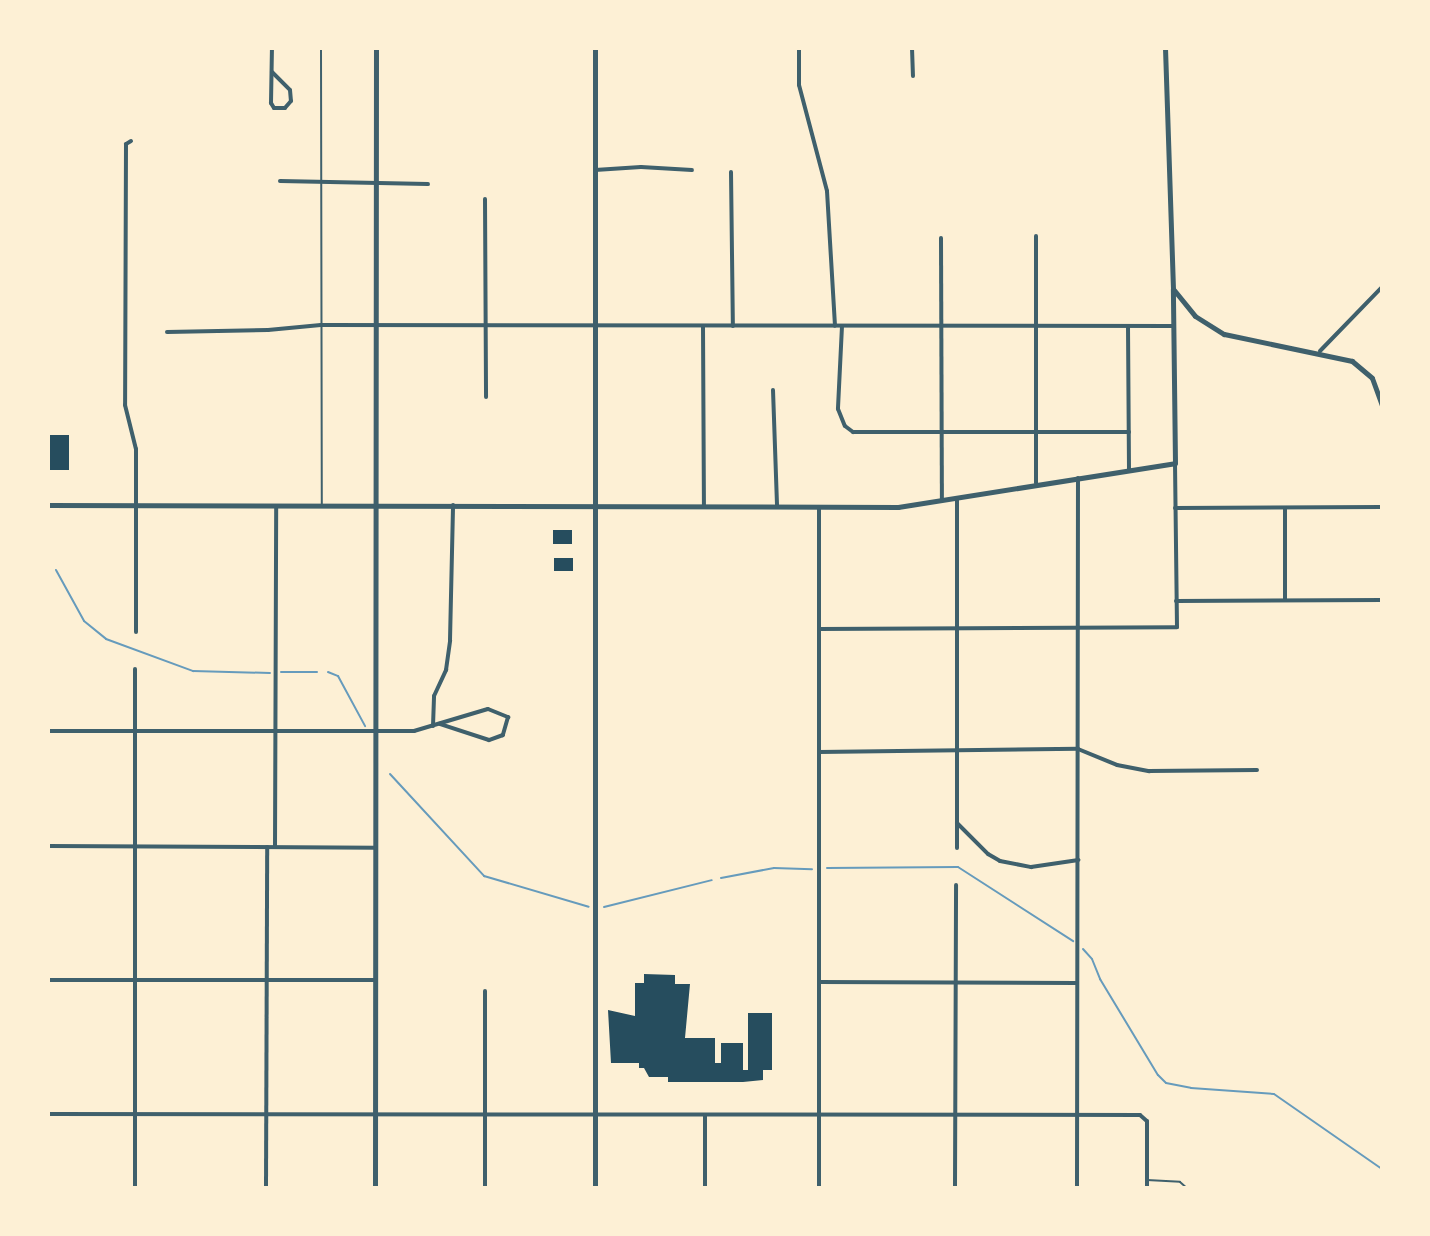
<!DOCTYPE html>
<html>
<head>
<meta charset="utf-8">
<style>
  body { margin:0 }
  #map { position:relative; width:1430px; height:1236px; overflow:hidden; background:#fdf0d5; font-family:"Exo 2",sans-serif }
  div>[style] { position:absolute }
  [style*='--x'] { left:calc(var(--x)*1px); top:calc(var(--y)*1px); width:calc(var(--w)*1px); rotate:calc(var(--a)*1deg) }
  .stream>* { height:2px; margin:-1px; padding:0 1px; transform-origin:1px; border-radius:1px; background:#669bbc }
  .building>* { inset:0; background:#264d5e; transform-origin:0 0 }
  .service>* { height:2px; margin:-1px; padding:0 1px; transform-origin:1px; border-radius:1px; background:#3f606c }
  .minor>* { height:4px; margin:-2px; padding:0 2px; transform-origin:2px; border-radius:2px; background:#3f606c }
  .tertiary>* { height:5px; margin:-2.5px; padding:0 2.5px; transform-origin:2.5px; border-radius:2.5px; background:#3f606c }
  span { translate:-50% -50%; white-space:nowrap; text-align:center; line-height:1.15; -webkit-text-stroke:6px #fdf0d5; paint-order:stroke }
  .frame { position:absolute; inset:0; border:50px solid #fdf0d5; pointer-events:none }
</style>
</head>
<body>
<div id="map">
  <div class="stream">
    <i style="--x:56;--y:570;--w:58;--a:61.2"></i>
    <i style="--x:84;--y:621;--w:28;--a:39"></i>
    <i style="--x:106;--y:639;--w:93;--a:20.2"></i>
    <i style="--x:193;--y:671;--w:77;--a:1.5"></i>
    <i style="--x:281;--y:672;--w:36;--a:0"></i>
    <i style="--x:328;--y:672;--w:11;--a:22"></i>
    <i style="--x:338;--y:676;--w:57;--a:61.6"></i>
    <i style="--x:390;--y:774;--w:139;--a:47.3"></i>
    <i style="--x:484;--y:876;--w:109;--a:16.4"></i>
    <i style="--x:827;--y:868;--w:131;--a:-0.4"></i>
    <i style="--x:958;--y:867;--w:137;--a:32.8"></i>
    <i style="--x:721;--y:878;--w:54;--a:-10.7"></i>
    <i style="--x:774;--y:868;--w:38;--a:2"></i>
    <i style="--x:604;--y:907;--w:111;--a:-14"></i>
    <i style="--x:1083;--y:949;--w:13;--a:48"></i>
    <i style="--x:1092;--y:959;--w:22;--a:68"></i>
    <i style="--x:1100;--y:979;--w:112;--a:58.9"></i>
    <i style="--x:1158;--y:1075;--w:11;--a:45"></i>
    <i style="--x:1166;--y:1083;--w:25;--a:11"></i>
    <i style="--x:1191;--y:1088;--w:83;--a:4.1"></i>
    <i style="--x:1274;--y:1094;--w:131;--a:34.8"></i>
  </div>
  <div class="building">
    <i style="left:48px;top:435px;width:21px;height:35px"></i>
    <i style="left:553px;top:530px;width:19px;height:14px"></i>
    <i style="left:554px;top:558px;width:19px;height:13px"></i>
    <i style="clip-path:polygon(644px 974px,675px 975px,675px 984px,690px 984px,685px 1038px,715px 1038px,715px 1063px,721px 1063px,721px 1043px,743px 1043px,743px 1070px,748px 1070px,748px 1013px,772px 1013px,772px 1070px,763px 1070px,763px 1080px,743px 1082px,668px 1082px,668px 1077px,649px 1077px,644px 1068px,639px 1068px,639px 1063px,611px 1063px,608px 1010px,635px 1016px,635px 983px,644px 983px)"></i>
  </div>
  <div class="service">
    <i style="--x:321;--y:48;--w:457;--a:89.9"></i>
    <i style="--x:1147;--y:1180;--w:33;--a:3"></i>
    <i style="--x:1180;--y:1182;--w:9;--a:41"></i>
  </div>
  <div class="minor">
    <i style="--x:799;--y:48;--w:37;--a:90"></i>
    <i style="--x:799;--y:85;--w:110;--a:75.2"></i>
    <i style="--x:827;--y:191;--w:135;--a:86.6"></i>
    <i style="--x:912;--y:48;--w:28;--a:88"></i>
    <i style="--x:272;--y:72;--w:25;--a:45"></i>
    <i style="--x:290;--y:90;--w:11;--a:85"></i>
    <i style="--x:291;--y:101;--w:9;--a:131"></i>
    <i style="--x:285;--y:108;--w:11;--a:180"></i>
    <i style="--x:274;--y:108;--w:6;--a:-121"></i>
    <i style="--x:271;--y:103;--w:55;--a:-89"></i>
    <i style="--x:131;--y:141;--w:6;--a:149"></i>
    <i style="--x:126;--y:144;--w:261;--a:90.2"></i>
    <i style="--x:125;--y:405;--w:45;--a:76"></i>
    <i style="--x:136;--y:449;--w:183;--a:90"></i>
    <i style="--x:595;--y:170;--w:46;--a:-3.7"></i>
    <i style="--x:641;--y:167;--w:51;--a:3.4"></i>
    <i style="--x:731;--y:172;--w:154;--a:89.3"></i>
    <i style="--x:280;--y:181;--w:148;--a:1.2"></i>
    <i style="--x:485;--y:199;--w:198;--a:89.7"></i>
    <i style="--x:941;--y:238;--w:261;--a:89.8"></i>
    <i style="--x:703;--y:326;--w:181;--a:89.7"></i>
    <i style="--x:842;--y:326;--w:83;--a:92.8"></i>
    <i style="--x:838;--y:409;--w:18;--a:68"></i>
    <i style="--x:845;--y:426;--w:10;--a:37"></i>
    <i style="--x:853;--y:432;--w:276;--a:0"></i>
    <i style="--x:1128;--y:326;--w:144;--a:89.6"></i>
    <i style="--x:167;--y:332;--w:101;--a:-1.1"></i>
    <i style="--x:268;--y:330;--w:53;--a:-5.4"></i>
    <i style="--x:321;--y:325;--w:852;--a:0.07"></i>
    <i style="--x:1320;--y:351;--w:89;--a:-45.9"></i>
    <i style="--x:773;--y:390;--w:117;--a:88"></i>
    <i style="--x:1036;--y:483;--w:247;--a:-90"></i>
    <i style="--x:957;--y:499;--w:349;--a:90"></i>
    <i style="--x:1175;--y:508;--w:207;--a:-0.3"></i>
    <i style="--x:1285;--y:600;--w:92;--a:-90"></i>
    <i style="--x:1176;--y:601;--w:206;--a:-0.3"></i>
    <i style="--x:819;--y:629;--w:358;--a:-0.3"></i>
    <i style="--x:1177;--y:627;--w:164;--a:-90.7"></i>
    <i style="--x:433;--y:726;--w:30;--a:-88"></i>
    <i style="--x:434;--y:696;--w:29;--a:-65"></i>
    <i style="--x:446;--y:670;--w:30;--a:-82"></i>
    <i style="--x:450;--y:640;--w:135;--a:-88.7"></i>
    <i style="--x:48;--y:731;--w:366;--a:0"></i>
    <i style="--x:414;--y:731;--w:77;--a:-16.6"></i>
    <i style="--x:488;--y:709;--w:22;--a:22"></i>
    <i style="--x:508;--y:717;--w:19;--a:106"></i>
    <i style="--x:503;--y:735;--w:15;--a:160"></i>
    <i style="--x:489;--y:740;--w:52;--a:-161.9"></i>
    <i style="--x:819;--y:752;--w:259;--a:-0.7"></i>
    <i style="--x:1078;--y:749;--w:42;--a:22.3"></i>
    <i style="--x:1117;--y:765;--w:33;--a:11"></i>
    <i style="--x:1149;--y:771;--w:108;--a:-0.5"></i>
    <i style="--x:957;--y:823;--w:44;--a:45"></i>
    <i style="--x:988;--y:854;--w:14;--a:30"></i>
    <i style="--x:1000;--y:861;--w:32;--a:11"></i>
    <i style="--x:1031;--y:867;--w:48;--a:-8.5"></i>
    <i style="--x:48;--y:846;--w:328;--a:0.3"></i>
    <i style="--x:275;--y:847;--w:341;--a:-89.8"></i>
    <i style="--x:48;--y:980;--w:328;--a:0"></i>
    <i style="--x:819;--y:982;--w:257;--a:0.2"></i>
    <i style="--x:485;--y:991;--w:197;--a:90"></i>
    <i style="--x:48;--y:1114;--w:1092;--a:0.05"></i>
    <i style="--x:1140;--y:1115;--w:9;--a:41"></i>
    <i style="--x:1147;--y:1121;--w:67;--a:90"></i>
    <i style="--x:135;--y:1188;--w:519;--a:-90"></i>
    <i style="--x:266;--y:1188;--w:341;--a:-89.8"></i>
    <i style="--x:705;--y:1188;--w:73;--a:-90"></i>
    <i style="--x:819;--y:1188;--w:681;--a:-90"></i>
    <i style="--x:955;--y:1188;--w:303;--a:-89.8"></i>
    <i style="--x:1077;--y:1188;--w:710;--a:-89.92"></i>
  </div>
  <div class="tertiary">
    <i style="--x:595;--y:48;--w:1140;--a:90"></i>
    <i style="--x:1174;--y:290;--w:33;--a:51"></i>
    <i style="--x:1195;--y:316;--w:34;--a:32"></i>
    <i style="--x:1224;--y:334;--w:131;--a:11.9"></i>
    <i style="--x:1352;--y:361;--w:26;--a:40"></i>
    <i style="--x:1372;--y:378;--w:30;--a:70"></i>
    <i style="--x:48;--y:505;--w:850;--a:0.13"></i>
    <i style="--x:898;--y:507;--w:280;--a:-9"></i>
    <i style="--x:1175;--y:463;--w:174;--a:-90.7"></i>
    <i style="--x:1173;--y:289;--w:241;--a:-91.9"></i>
    <i style="--x:375;--y:1188;--w:1140;--a:-89.95"></i>
  </div>
  <div class="frame"></div>
</div>
</body>
</html>
